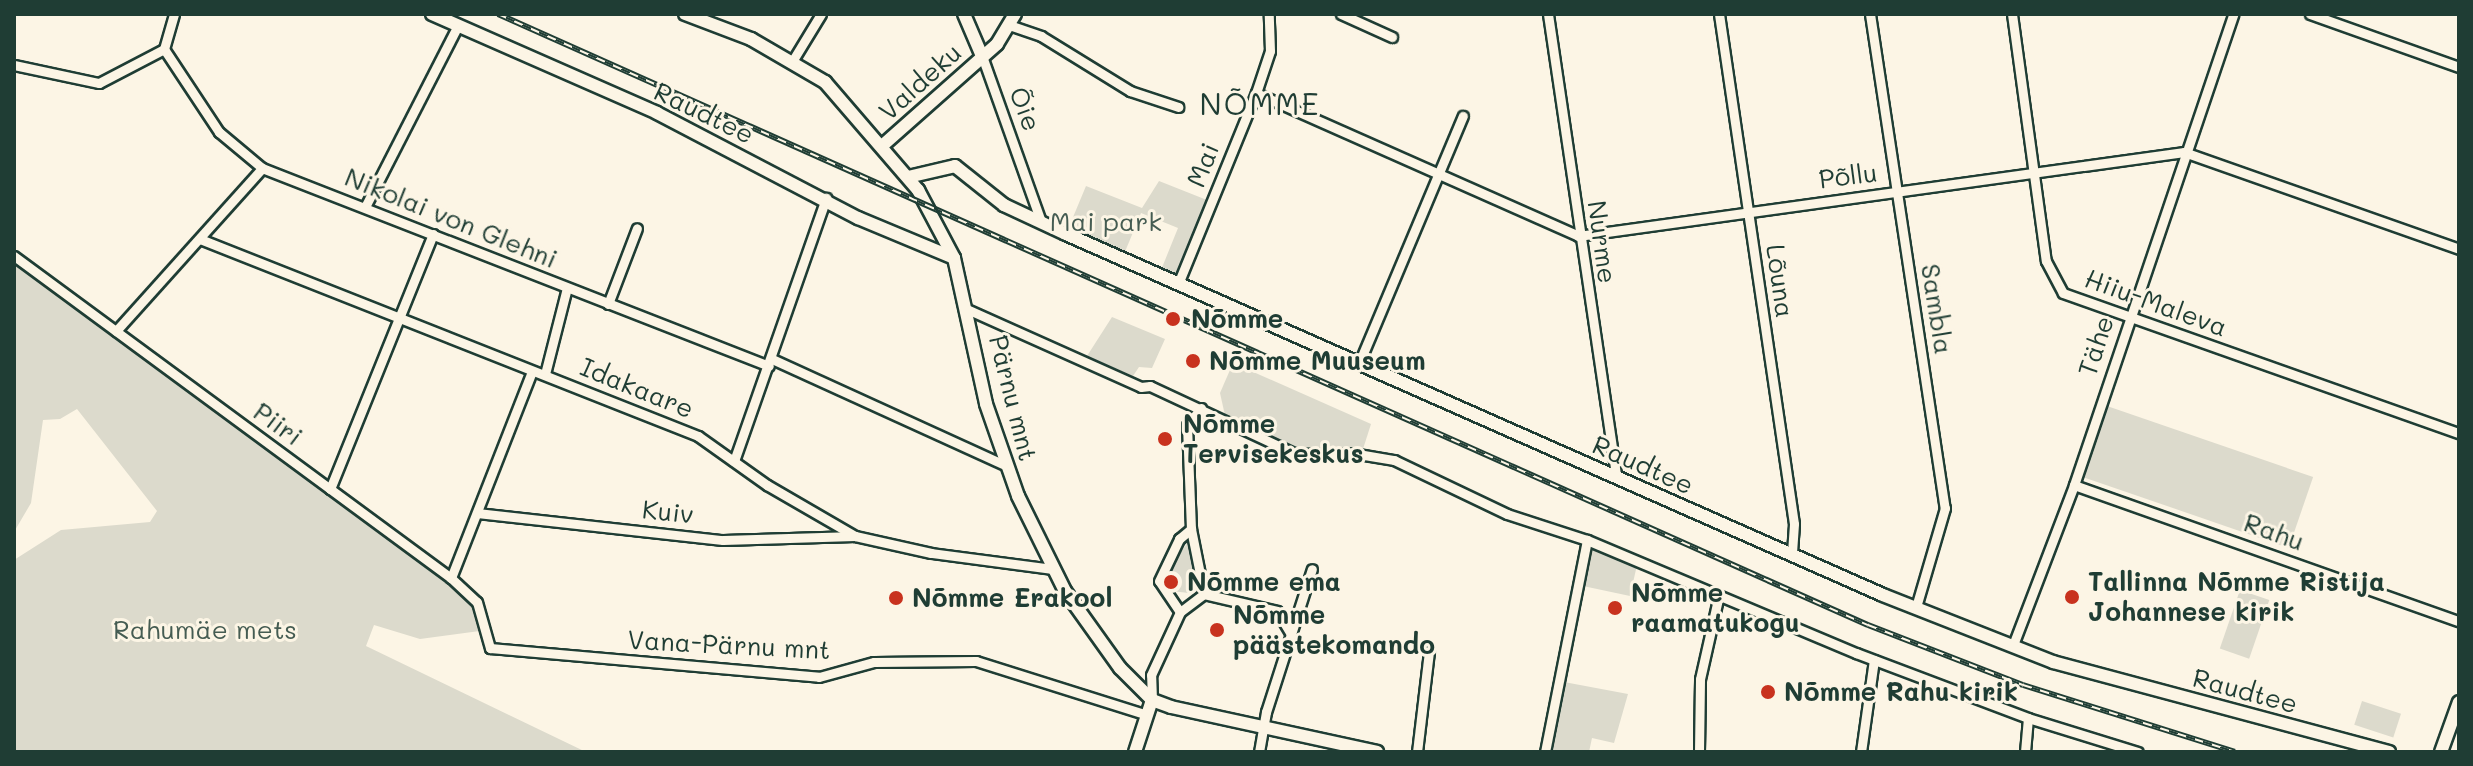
<!DOCTYPE html>
<html>
<head>
<meta charset="utf-8">
<style>
  body { margin:0 }
  #map { position:relative; width:2473px; height:766px; overflow:hidden; background:#fcf5e5; font-family:Mali,sans-serif }
  div>[style] { position:absolute }
  [style*='--x'] { left:calc(var(--x)*1px); top:calc(var(--y)*1px); width:calc(var(--w)*1px); rotate:calc(var(--a)*1deg) }
  .green>* { inset:0; background:#dcdacc; transform-origin:0 0 }
  .roads { filter:drop-shadow(2px 0 #1f3d34) drop-shadow(-2px 0 #1f3d34) drop-shadow(0 2px #1f3d34) drop-shadow(0 -2px #1f3d34) }
  .street>* { height:9px; margin:-4.5px; padding:0 4.5px; transform-origin:4.5px; border-radius:4.5px; background:#fcf5e5 }
  .secondary>* { height:12px; margin:-6px; padding:0 6px; transform-origin:6px; border-radius:6px; background:#fcf5e5 }
  .rail>* { height:6px; margin-top:-3px; transform-origin:0; background:repeating-linear-gradient(90deg,#fcf5e5 0 9px,#1f3d34 0 18px); box-sizing:border-box; border-block:2px solid #1f3d34 }
  .dots>* { width:22px; height:22px; translate:-50% -50%; box-sizing:border-box; border:4px solid #fcf5e5; border-radius:50% }
  span { translate:-50% -50%; white-space:nowrap; text-align:center; line-height:1.15; -webkit-text-stroke:6px #fcf5e5; paint-order:stroke }
  .street-label { font-size:26px; color:#1f3d34 }
  .park-label { font-size:26px; color:#455c52 }
  .poi-label { font-size:26px; color:#1f3d34; font-weight:700 }
  .left { translate:0 -50%; text-align:left }
  .quarter-label { font-size:30px; color:#1f3d34; letter-spacing:2px }
  .frame { position:absolute; inset:0; border:16px solid #1f3d34; pointer-events:none }
</style>
</head>
<body>
<div id="map">
  <div class="green">
    <i style="clip-path:polygon(1159px 181px,1212px 202px,1178px 284px,1159px 275px,1178px 228px,1141px 213px,1122px 259px,1066px 234px,1086px 186px,1142px 208px)"></i>
    <i style="clip-path:polygon(14px 256px,477px 602px,487px 630px,420px 639px,374px 625px,366px 646px,586px 752px,14px 752px,14px 560px,61px 530px,150px 522px,157px 511px,77px 409px,60px 419px,43px 420px,31px 503px,14px 532px)"></i>
    <i style="clip-path:polygon(1112px 317px,1165px 339px,1152px 368px,1139px 367px,1133px 376px,1087px 356px)"></i>
    <i style="clip-path:polygon(1233px 363px,1371px 424px,1363px 449px,1306px 451px,1226px 420px,1220px 393px)"></i>
    <i style="left:2107px;top:406px;width:218px;height:75px;rotate:19deg"></i>
    <i style="clip-path:polygon(1188px 542px,1194px 547px,1195px 587px,1189px 593px,1171px 591px,1167px 573px)"></i>
    <i style="clip-path:polygon(1593px 546px,1637px 565px,1630px 596px,1583px 586px)"></i>
    <i style="left:2240px;top:590px;width:31px;height:62px;rotate:19deg"></i>
    <i style="clip-path:polygon(1564px 682px,1628px 694px,1614px 743px,1592px 738px,1589px 752px,1550px 752px)"></i>
    <i style="left:2362px;top:701px;width:41px;height:25px;rotate:18deg"></i>
  </div>
  <div class="roads">
    <div class="street">
      <i style="--x:1341;--y:14;--w:56;--a:24.3"></i>
      <i style="--x:1548;--y:14;--w:468;--a:81.6"></i>
      <i style="--x:1719;--y:14;--w:515;--a:81.63"></i>
      <i style="--x:1794;--y:524;--w:31;--a:94"></i>
      <i style="--x:1870;--y:14;--w:500;--a:81.4"></i>
      <i style="--x:1945;--y:508;--w:103;--a:106.3"></i>
      <i style="--x:2012;--y:14;--w:249;--a:82.2"></i>
      <i style="--x:2046;--y:261;--w:36;--a:62"></i>
      <i style="--x:2063;--y:293;--w:420;--a:19.5"></i>
      <i style="--x:2310;--y:14;--w:158;--a:19.6"></i>
      <i style="--x:1012;--y:26;--w:31;--a:19"></i>
      <i style="--x:1041;--y:36;--w:105;--a:31.7"></i>
      <i style="--x:1130;--y:91;--w:51;--a:18.4"></i>
      <i style="--x:164;--y:49;--w:100;--a:56.5"></i>
      <i style="--x:219;--y:132;--w:56;--a:39.9"></i>
      <i style="--x:262;--y:168;--w:544;--a:21.33"></i>
      <i style="--x:982;--y:56;--w:176;--a:70.4"></i>
      <i style="--x:793;--y:60;--w:54;--a:-58.7"></i>
      <i style="--x:14;--y:65;--w:87;--a:12"></i>
      <i style="--x:99;--y:83;--w:73;--a:-27.6"></i>
      <i style="--x:164;--y:49;--w:36;--a:-74"></i>
      <i style="--x:1256;--y:93;--w:352;--a:23.9"></i>
      <i style="--x:1578;--y:236;--w:612;--a:-7.89"></i>
      <i style="--x:2184;--y:152;--w:292;--a:19.4"></i>
      <i style="--x:365;--y:207;--w:204;--a:-62.9"></i>
      <i style="--x:200;--y:239;--w:536;--a:21.58"></i>
      <i style="--x:698;--y:436;--w:85;--a:35.4"></i>
      <i style="--x:767;--y:485;--w:102;--a:30.1"></i>
      <i style="--x:855;--y:536;--w:78;--a:12.6"></i>
      <i style="--x:931;--y:553;--w:122;--a:7.5"></i>
      <i style="--x:14;--y:256;--w:543;--a:36.38"></i>
      <i style="--x:451;--y:578;--w:35;--a:43"></i>
      <i style="--x:477;--y:602;--w:48;--a:74.2"></i>
      <i style="--x:490;--y:648;--w:330;--a:5"></i>
      <i style="--x:819;--y:677;--w:57;--a:-15.3"></i>
      <i style="--x:874;--y:662;--w:102;--a:-0.6"></i>
      <i style="--x:976;--y:661;--w:179;--a:17.5"></i>
      <i style="--x:1178;--y:284;--w:206;--a:-67.8"></i>
      <i style="--x:1256;--y:93;--w:44;--a:-71.6"></i>
      <i style="--x:1270;--y:51;--w:37;--a:-92"></i>
      <i style="--x:608;--y:304;--w:81;--a:-69.1"></i>
      <i style="--x:969;--y:310;--w:188;--a:24.1"></i>
      <i style="--x:1141;--y:387;--w:9;--a:-6"></i>
      <i style="--x:1150;--y:386;--w:161;--a:25"></i>
      <i style="--x:1296;--y:454;--w:56;--a:-1"></i>
      <i style="--x:1352;--y:453;--w:43;--a:9.5"></i>
      <i style="--x:1394;--y:460;--w:125;--a:25.5"></i>
      <i style="--x:1507;--y:514;--w:84;--a:18"></i>
      <i style="--x:1587;--y:540;--w:292;--a:22.8"></i>
      <i style="--x:1856;--y:653;--w:184;--a:20.7"></i>
      <i style="--x:2028;--y:718;--w:115;--a:17.2"></i>
      <i style="--x:116;--y:331;--w:219;--a:-48.1"></i>
      <i style="--x:772;--y:359;--w:256;--a:24.5"></i>
      <i style="--x:1359;--y:363;--w:268;--a:-67.2"></i>
      <i style="--x:545;--y:374;--w:89;--a:-75.7"></i>
      <i style="--x:1201;--y:408;--w:22;--a:129"></i>
      <i style="--x:1187;--y:425;--w:104;--a:87.8"></i>
      <i style="--x:1191;--y:529;--w:66;--a:78.7"></i>
      <i style="--x:734;--y:461;--w:279;--a:-70.7"></i>
      <i style="--x:2074;--y:485;--w:408;--a:19.5"></i>
      <i style="--x:330;--y:489;--w:275;--a:-68"></i>
      <i style="--x:477;--y:513;--w:247;--a:6.3"></i>
      <i style="--x:723;--y:540;--w:132;--a:-1.7"></i>
      <i style="--x:451;--y:578;--w:222;--a:-68.6"></i>
      <i style="--x:1204;--y:594;--w:75;--a:13.1"></i>
      <i style="--x:1277;--y:611;--w:26;--a:59"></i>
      <i style="--x:1180;--y:612;--w:37;--a:-124"></i>
      <i style="--x:1159;--y:581;--w:47;--a:-64.5"></i>
      <i style="--x:1179;--y:539;--w:16;--a:-40"></i>
      <i style="--x:2013;--y:645;--w:171;--a:-69.1"></i>
      <i style="--x:2074;--y:485;--w:497;--a:-71.3"></i>
      <i style="--x:1152;--y:700;--w:25;--a:-92"></i>
      <i style="--x:1151;--y:675;--w:69;--a:-65.3"></i>
      <i style="--x:1180;--y:612;--w:30;--a:-37"></i>
      <i style="--x:1259;--y:752;--w:41;--a:-80.1"></i>
      <i style="--x:1266;--y:712;--w:150;--a:-72.2"></i>
      <i style="--x:1417;--y:752;--w:101;--a:-83.2"></i>
      <i style="--x:1545;--y:752;--w:216;--a:-78.8"></i>
      <i style="--x:1699;--y:752;--w:73;--a:-89.2"></i>
      <i style="--x:1700;--y:679;--w:86;--a:-77.3"></i>
      <i style="--x:1861;--y:752;--w:93;--a:-82"></i>
      <i style="--x:2025;--y:752;--w:34;--a:-85"></i>
    </div>
    <div class="secondary">
      <i style="--x:432;--y:14;--w:246;--a:23.7"></i>
      <i style="--x:657;--y:113;--w:227;--a:27.6"></i>
      <i style="--x:858;--y:218;--w:104;--a:22.6"></i>
      <i style="--x:685;--y:14;--w:71;--a:20.7"></i>
      <i style="--x:751;--y:39;--w:86;--a:30.2"></i>
      <i style="--x:825;--y:82;--w:143;--a:49.3"></i>
      <i style="--x:918;--y:190;--w:77;--a:62.1"></i>
      <i style="--x:954;--y:258;--w:149;--a:77.6"></i>
      <i style="--x:986;--y:404;--w:97;--a:70.8"></i>
      <i style="--x:1018;--y:496;--w:106;--a:63.7"></i>
      <i style="--x:1065;--y:591;--w:95;--a:54.5"></i>
      <i style="--x:1120;--y:668;--w:45;--a:45"></i>
      <i style="--x:1152;--y:700;--w:20;--a:20"></i>
      <i style="--x:1171;--y:707;--w:211;--a:12.3"></i>
      <i style="--x:964;--y:14;--w:46;--a:66.8"></i>
      <i style="--x:883;--y:145;--w:152;--a:-41.5"></i>
      <i style="--x:997;--y:44;--w:35;--a:-59"></i>
      <i style="--x:908;--y:177;--w:48;--a:-13.2"></i>
      <i style="--x:955;--y:166;--w:63;--a:38.5"></i>
      <i style="--x:1004;--y:205;--w:68;--a:25.1"></i>
      <i style="--x:1066;--y:234;--w:893;--a:23.84"></i>
      <i style="--x:1883;--y:595;--w:183;--a:21.5"></i>
      <i style="--x:2053;--y:662;--w:348;--a:15"></i>
      <i style="--x:1135;--y:752;--w:55;--a:-71.9"></i>
      <i style="--x:2441;--y:752;--w:53;--a:-70.2"></i>
    </div>
  </div>
  <div class="rail">
    <i style="--x:498;--y:14;--w:1500;--a:24.04"></i>
    <i style="--x:1868;--y:625;--w:166;--a:21.2"></i>
    <i style="--x:2023;--y:685;--w:222;--a:17.5"></i>
  </div>
  <div class="dots">
    <i style="left:1173px;top:319px;background:#c8321e"></i>
    <i style="left:1193px;top:361px;background:#c8321e"></i>
    <i style="left:1165px;top:439px;background:#c8321e"></i>
    <i style="left:1171px;top:582px;background:#c8321e"></i>
    <i style="left:2072px;top:597px;background:#c8321e"></i>
    <i style="left:896px;top:598px;background:#c8321e"></i>
    <i style="left:1615px;top:608px;background:#c8321e"></i>
    <i style="left:1217px;top:630px;background:#c8321e"></i>
    <i style="left:1768px;top:692px;background:#c8321e"></i>
  </div>
  <div class="street-label">
    <span style="left:920px;top:82px;rotate:-42deg">Valdeku</span>
    <span style="left:1025px;top:109px;rotate:69deg">Õie</span>
    <span style="left:704px;top:113px;rotate:26deg">Raudtee</span>
    <span style="left:1203px;top:165px;rotate:-68deg">Mai</span>
    <span style="left:1848px;top:176px;rotate:-7deg">Põllu</span>
    <span style="left:451px;top:218px;rotate:22deg">Nikolai von Glehni</span>
    <span style="left:1602px;top:242px;rotate:82deg">Nurme</span>
    <span style="left:1780px;top:281px;rotate:82deg">Lõuna</span>
    <span style="left:2156px;top:303px;rotate:20deg">Hiiu-Maleva</span>
    <span style="left:1937px;top:309px;rotate:81deg">Sambla</span>
    <span style="left:2096px;top:346px;rotate:-72deg">Tähe</span>
    <span style="left:637px;top:388px;rotate:22deg">Idakaare</span>
    <span style="left:1013px;top:398px;rotate:76deg">Pärnu mnt</span>
    <span style="left:278px;top:424px;rotate:36deg">Piiri</span>
    <span style="left:1643px;top:465px;rotate:24deg">Raudtee</span>
    <span style="left:668px;top:512px;rotate:6deg">Kuiv</span>
    <span style="left:2274px;top:532px;rotate:20deg">Rahu</span>
    <span style="left:729px;top:645px;rotate:3deg">Vana-Pärnu mnt</span>
    <span style="left:2245px;top:691px;rotate:15deg">Raudtee</span>
  </div>
  <div class="park-label">
    <span style="left:1106px;top:222px">Mai park</span>
    <span style="left:205px;top:630px">Rahumäe mets</span>
  </div>
  <div class="poi-label">
    <span class="left" style="left:1191px;top:319px">Nõmme</span>
    <span class="left" style="left:1209px;top:361px">Nõmme Muuseum</span>
    <span class="left" style="left:1183px;top:439px">Nõmme<br>Tervisekeskus</span>
    <span class="left" style="left:1187px;top:582px">Nõmme ema</span>
    <span class="left" style="left:2088px;top:597px">Tallinna Nõmme Ristija<br>Johannese kirik</span>
    <span class="left" style="left:1631px;top:608px">Nõmme<br>raamatukogu</span>
    <span class="left" style="left:912px;top:598px">Nõmme Erakool</span>
    <span class="left" style="left:1233px;top:630px">Nõmme<br>päästekomando</span>
    <span class="left" style="left:1784px;top:692px">Nõmme Rahu kirik</span>
  </div>
  <div class="quarter-label">
    <span style="left:1260px;top:103px">NÕMME</span>
  </div>
  <div class="frame"></div>
</div>
</body>
</html>
